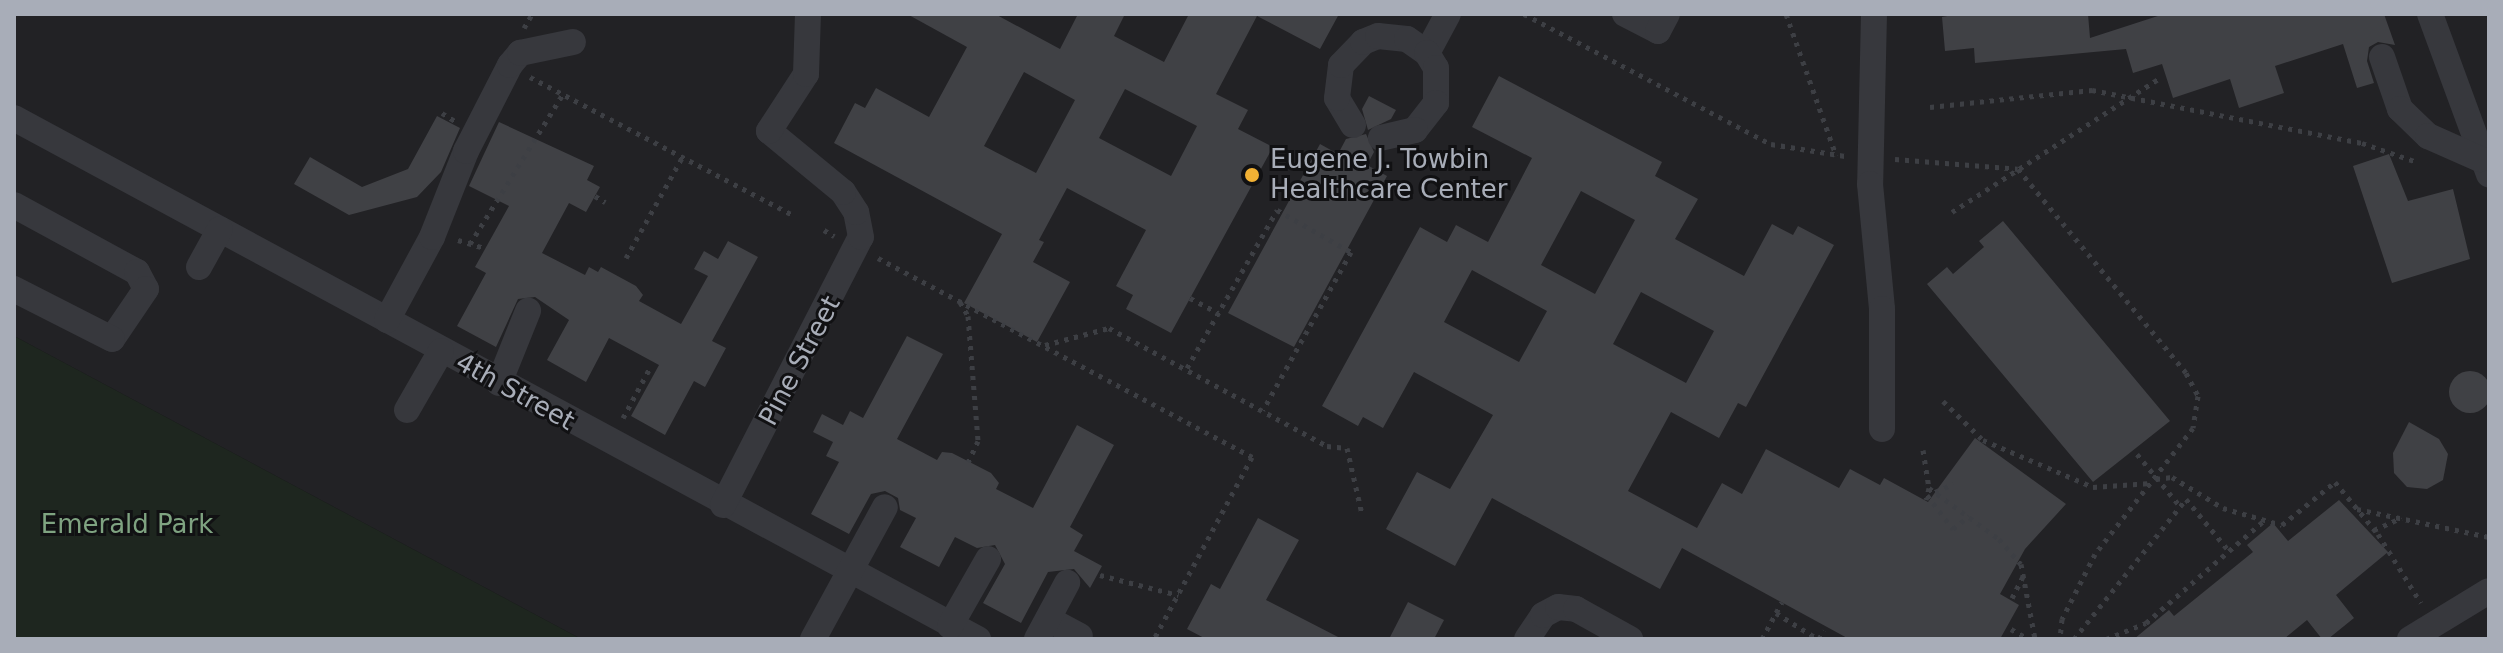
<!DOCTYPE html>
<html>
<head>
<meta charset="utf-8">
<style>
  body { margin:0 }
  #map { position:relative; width:2503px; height:653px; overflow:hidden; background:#161618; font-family:"DejaVu Sans",sans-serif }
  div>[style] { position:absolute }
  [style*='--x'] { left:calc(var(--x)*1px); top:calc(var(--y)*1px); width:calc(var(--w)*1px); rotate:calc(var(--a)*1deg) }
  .built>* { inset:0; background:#222225 }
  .green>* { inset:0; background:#1e261f }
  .building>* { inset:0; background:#404145 }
  .round { border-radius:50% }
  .path>* { height:5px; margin-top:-2.5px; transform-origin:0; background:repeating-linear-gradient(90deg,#3d3f44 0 4px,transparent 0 10px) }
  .minor>* { height:26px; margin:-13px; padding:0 13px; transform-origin:13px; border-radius:13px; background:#37383d }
  .path-bridge>* { height:5px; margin-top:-2.5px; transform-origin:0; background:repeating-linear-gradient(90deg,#3d3f44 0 4px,transparent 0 10px) }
  .dots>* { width:22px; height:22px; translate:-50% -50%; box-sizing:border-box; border:4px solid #111113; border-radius:50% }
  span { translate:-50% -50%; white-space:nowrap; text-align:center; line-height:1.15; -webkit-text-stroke:6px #111113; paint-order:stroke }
  .poi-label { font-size:26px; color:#a8adb8 }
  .left { translate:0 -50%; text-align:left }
  .street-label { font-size:26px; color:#a8adb8 }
  .park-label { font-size:26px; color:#7fa381 }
  .frame { position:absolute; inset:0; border:16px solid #a8adb8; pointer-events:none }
</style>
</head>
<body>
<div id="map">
  <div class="built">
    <i style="clip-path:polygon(14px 14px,2489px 14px,2489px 639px,581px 639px,14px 336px)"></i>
  </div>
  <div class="green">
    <i style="clip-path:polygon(14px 336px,581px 639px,14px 639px)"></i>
  </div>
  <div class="building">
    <i style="clip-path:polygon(evenodd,907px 14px,995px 14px,1060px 49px,1078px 14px,1125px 14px,1114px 36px,1164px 62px,1189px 14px,1339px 14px,1320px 49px,1257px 16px,1216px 94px,1248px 110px,1238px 129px,1273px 147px,1171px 333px,1126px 309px,1133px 295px,1116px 286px,1146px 230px,1067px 188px,1039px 240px,1044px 242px,1033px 262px,1070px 282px,1037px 342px,964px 303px,1002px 234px,834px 143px,855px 103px,865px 108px,876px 88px,929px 117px,967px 47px,907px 14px,1024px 72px,1075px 100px,1036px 173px,984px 146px,1024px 72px,907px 14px,1125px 89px,1197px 126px,1171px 176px,1099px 138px,1125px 89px)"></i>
    <i style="clip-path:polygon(1958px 14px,2088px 14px,2090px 38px,2164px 14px,2384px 14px,2395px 45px,2378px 42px,2369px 47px,2367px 61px,2374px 83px,2357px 88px,2343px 44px,2275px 66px,2284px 93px,2239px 108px,2230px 79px,2173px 98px,2162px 64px,2133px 73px,2126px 49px,1975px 63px,1974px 48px,1945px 51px,1942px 17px)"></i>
    <i style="clip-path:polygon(evenodd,1499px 76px,1662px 162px,1655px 176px,1698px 199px,1675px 239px,1744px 276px,1772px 224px,1793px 235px,1798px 226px,1834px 245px,1746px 407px,1738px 403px,1719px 438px,1671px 412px,1628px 491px,1697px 528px,1722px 483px,1742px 494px,1766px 449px,1839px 488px,1850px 469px,1880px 485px,1884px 478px,1928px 502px,1975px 438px,2066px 504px,2025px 549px,2000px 594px,2019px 605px,2000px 639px,1849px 639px,1682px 548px,1660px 589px,1492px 498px,1455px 566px,1386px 529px,1417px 472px,1450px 489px,1493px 415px,1414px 372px,1383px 428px,1363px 417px,1358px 426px,1322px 406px,1420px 227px,1447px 242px,1456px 225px,1488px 242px,1532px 158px,1472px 127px,1499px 76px,1581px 191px,1635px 220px,1595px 294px,1541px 265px,1581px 191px,1499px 76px,1472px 270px,1547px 311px,1519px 362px,1444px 322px,1472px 270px,1499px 76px,1641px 292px,1714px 331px,1686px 383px,1613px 344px,1641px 292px)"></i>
    <i style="clip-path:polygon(1369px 96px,1396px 110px,1391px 119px,1368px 130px,1362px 109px)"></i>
    <i style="clip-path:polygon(437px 116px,460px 128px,441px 172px,417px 197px,349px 215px,294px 184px,310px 157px,362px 187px,408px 169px)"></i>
    <i style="clip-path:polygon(499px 122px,594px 166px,587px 180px,600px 187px,586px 212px,569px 203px,542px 253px,585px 275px,589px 267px,598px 272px,601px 267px,636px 286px,643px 295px,639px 301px,681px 324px,708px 276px,694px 269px,704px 251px,718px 259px,728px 241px,758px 257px,712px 341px,726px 348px,705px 387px,694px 381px,665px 435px,631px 416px,659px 365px,609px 338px,586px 382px,547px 360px,569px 320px,535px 297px,518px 299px,496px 347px,457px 326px,486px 273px,475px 267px,509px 206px,469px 186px)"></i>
    <i style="clip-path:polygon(1366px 134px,1374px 152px,1367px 165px,1387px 176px,1294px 347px,1228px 313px,1320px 144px,1338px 154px,1346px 139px)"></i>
    <i style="clip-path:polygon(2389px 154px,2408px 201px,2453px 189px,2470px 259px,2392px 283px,2353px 166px)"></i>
    <i style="clip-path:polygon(2003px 221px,2170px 421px,2093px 482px,1927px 284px,1947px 267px,1953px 274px,1984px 247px,1979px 241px)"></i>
    <i style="clip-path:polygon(907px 336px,943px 354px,897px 439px,937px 460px,942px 452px,952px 453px,991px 473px,999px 483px,996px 489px,1033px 508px,1077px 425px,1114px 445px,1070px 527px,1083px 535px,1074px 551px,1102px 566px,1090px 588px,1074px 569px,1048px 572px,1021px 623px,983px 603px,1005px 564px,995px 545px,977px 548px,955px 537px,939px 567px,900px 547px,916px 518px,900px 510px,898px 498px,885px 491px,871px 494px,849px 534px,811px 514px,839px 462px,826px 456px,833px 442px,813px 432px,822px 414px,843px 425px,850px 411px,863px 418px)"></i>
    <i class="round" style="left:2449px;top:371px;width:42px;height:42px"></i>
    <i style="clip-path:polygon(2409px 422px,2439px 439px,2448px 454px,2443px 480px,2427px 489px,2407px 487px,2394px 473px,2393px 453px)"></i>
    <i style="clip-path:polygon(2339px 500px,2388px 552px,2336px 595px,2354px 618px,2328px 639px,2322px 639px,2307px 620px,2284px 639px,2134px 639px,2169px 610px,2174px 616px,2253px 552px,2247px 545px,2273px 523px,2288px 541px)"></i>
    <i style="clip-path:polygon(1258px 518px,1299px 540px,1266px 600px,1342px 639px,1206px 639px,1187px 629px,1211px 584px,1220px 589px)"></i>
    <i style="clip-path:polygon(1408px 602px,1444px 620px,1434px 639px,1389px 639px)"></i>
  </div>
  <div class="path">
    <i style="--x:1524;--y:14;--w:279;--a:27.8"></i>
    <i style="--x:1771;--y:144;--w:75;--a:9.2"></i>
    <i style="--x:1786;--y:14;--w:150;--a:70.5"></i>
    <i style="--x:524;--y:28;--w:16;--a:-60"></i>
    <i style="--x:530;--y:77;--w:299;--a:27.7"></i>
    <i style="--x:1930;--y:107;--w:163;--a:-6"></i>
    <i style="--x:2092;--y:90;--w:275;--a:11.1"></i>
    <i style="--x:2362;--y:143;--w:58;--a:19.1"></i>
    <i style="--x:442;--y:113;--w:15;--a:32"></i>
    <i style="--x:1895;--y:159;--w:123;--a:4.6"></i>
    <i style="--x:2018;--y:169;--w:264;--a:50.5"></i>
    <i style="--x:2186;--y:373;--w:26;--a:62"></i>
    <i style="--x:2198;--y:396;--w:32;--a:99"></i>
    <i style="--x:2193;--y:428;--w:160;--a:127.9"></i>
    <i style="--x:2095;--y:554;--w:73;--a:116.9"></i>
    <i style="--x:2062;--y:619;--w:20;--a:96"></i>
    <i style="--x:595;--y:196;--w:12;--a:31"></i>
    <i style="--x:1952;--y:212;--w:247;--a:-32.8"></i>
    <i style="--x:824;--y:230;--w:12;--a:31"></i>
    <i style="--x:458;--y:240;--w:28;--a:17"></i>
    <i style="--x:470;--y:244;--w:176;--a:-58.2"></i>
    <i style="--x:626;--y:258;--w:117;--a:-60.8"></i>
    <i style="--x:878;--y:258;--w:424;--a:28"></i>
    <i style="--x:1252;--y:457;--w:207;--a:118.3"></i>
    <i style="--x:1190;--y:298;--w:32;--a:28"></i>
    <i style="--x:960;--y:302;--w:16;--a:60"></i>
    <i style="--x:968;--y:316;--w:125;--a:85.4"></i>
    <i style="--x:978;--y:441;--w:23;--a:115"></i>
    <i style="--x:1045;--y:345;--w:66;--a:-14.9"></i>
    <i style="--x:1109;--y:328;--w:248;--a:28.4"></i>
    <i style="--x:1327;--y:446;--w:20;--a:6"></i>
    <i style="--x:1347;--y:448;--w:68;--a:77.2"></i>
    <i style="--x:1187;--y:368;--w:182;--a:-60.3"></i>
    <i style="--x:1277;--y:210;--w:85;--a:29.6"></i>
    <i style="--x:1351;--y:252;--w:181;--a:119.1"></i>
    <i style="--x:1943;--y:401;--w:56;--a:44.3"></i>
    <i style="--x:1983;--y:440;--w:120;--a:23.1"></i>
    <i style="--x:2093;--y:487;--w:58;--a:-3.9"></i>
    <i style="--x:623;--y:418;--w:59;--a:-61.7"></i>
    <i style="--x:1923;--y:450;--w:38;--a:81"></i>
    <i style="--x:1929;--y:488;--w:12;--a:104"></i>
    <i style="--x:2156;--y:479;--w:16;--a:-7"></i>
    <i style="--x:2172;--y:477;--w:60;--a:31.3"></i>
    <i style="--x:2223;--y:508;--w:61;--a:16.1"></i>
    <i style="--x:2282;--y:525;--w:68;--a:-39.1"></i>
    <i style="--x:2335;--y:482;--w:67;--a:50.4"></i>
    <i style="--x:2378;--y:534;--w:81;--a:58.1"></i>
    <i style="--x:1929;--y:488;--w:87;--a:36.1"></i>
    <i style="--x:1999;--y:539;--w:33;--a:49"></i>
    <i style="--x:2021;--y:564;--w:76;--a:79.4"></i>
    <i style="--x:1935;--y:492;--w:20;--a:-24"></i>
    <i style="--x:1927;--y:495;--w:43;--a:52.6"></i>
    <i style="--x:1953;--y:529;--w:21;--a:-39"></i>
    <i style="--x:2357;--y:509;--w:135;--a:12"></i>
    <i style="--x:2374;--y:530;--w:30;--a:-24"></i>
    <i style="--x:1100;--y:575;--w:81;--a:14.4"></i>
    <i style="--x:2012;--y:598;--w:27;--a:-63"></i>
    <i style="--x:1776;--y:613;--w:49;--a:31.8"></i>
    <i style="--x:2011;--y:629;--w:20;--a:30"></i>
    <i style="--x:1762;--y:639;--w:42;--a:-61.6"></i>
    <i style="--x:1819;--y:639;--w:10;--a:-61"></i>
    <i style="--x:2074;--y:639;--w:179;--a:-51.3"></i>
    <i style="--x:2186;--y:499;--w:67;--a:50.4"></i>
    <i style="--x:2106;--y:639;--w:43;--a:-21.8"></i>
    <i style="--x:2146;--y:623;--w:160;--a:-41"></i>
  </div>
  <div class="minor">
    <i style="--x:1625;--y:14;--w:37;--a:27"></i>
    <i style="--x:1658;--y:31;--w:19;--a:-62"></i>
    <i style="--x:1874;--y:14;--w:170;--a:91.3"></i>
    <i style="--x:1870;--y:184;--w:126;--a:84.5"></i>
    <i style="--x:1882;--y:309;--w:120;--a:90"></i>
    <i style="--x:2430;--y:14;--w:171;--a:69.8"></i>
    <i style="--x:1427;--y:53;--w:44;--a:-61.7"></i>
    <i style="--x:2382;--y:57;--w:55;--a:70.9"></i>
    <i style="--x:2400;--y:109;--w:39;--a:44"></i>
    <i style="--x:2428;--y:136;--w:57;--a:23.9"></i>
    <i style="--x:14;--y:118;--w:1096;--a:28.39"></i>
    <i style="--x:1353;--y:125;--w:31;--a:-121"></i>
    <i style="--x:1337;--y:98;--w:33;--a:-83"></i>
    <i style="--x:1341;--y:65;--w:32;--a:-46"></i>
    <i style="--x:1363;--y:42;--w:16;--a:-22"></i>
    <i style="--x:1378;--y:36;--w:29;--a:6"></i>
    <i style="--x:1407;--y:39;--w:24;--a:35"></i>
    <i style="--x:1427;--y:53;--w:17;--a:59"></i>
    <i style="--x:1436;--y:68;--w:35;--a:90"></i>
    <i style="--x:1436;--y:103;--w:34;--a:128"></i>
    <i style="--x:1415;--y:130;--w:35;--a:167"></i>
    <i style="--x:14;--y:205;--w:140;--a:28.6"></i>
    <i style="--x:137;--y:272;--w:19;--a:62"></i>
    <i style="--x:146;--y:289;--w:60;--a:124.2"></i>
    <i style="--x:112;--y:339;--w:110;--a:-153"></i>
    <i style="--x:199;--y:267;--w:43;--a:-61.1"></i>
    <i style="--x:387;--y:320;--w:94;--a:-61.5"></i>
    <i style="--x:432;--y:237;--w:92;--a:-68.4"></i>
    <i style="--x:466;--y:151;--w:97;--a:-62.9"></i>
    <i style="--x:510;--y:65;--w:16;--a:-50"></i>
    <i style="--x:520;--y:53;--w:54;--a:-11.7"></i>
    <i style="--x:499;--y:383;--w:78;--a:-68.1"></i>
    <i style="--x:407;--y:410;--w:68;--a:-60"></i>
    <i style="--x:723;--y:505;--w:301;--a:-62.8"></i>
    <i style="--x:861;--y:237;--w:25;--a:-101"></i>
    <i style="--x:856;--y:212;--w:24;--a:-123"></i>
    <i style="--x:843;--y:192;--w:96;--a:-140.5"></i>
    <i style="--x:769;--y:131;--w:68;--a:-57"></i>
    <i style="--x:806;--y:74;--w:60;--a:-88.1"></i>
    <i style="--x:1048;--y:619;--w:36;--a:28"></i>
    <i style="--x:950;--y:626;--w:77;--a:-60.4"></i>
    <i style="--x:813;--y:639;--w:150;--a:-61.4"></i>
    <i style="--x:1037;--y:639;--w:64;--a:-61.8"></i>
    <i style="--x:1527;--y:639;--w:29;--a:-56"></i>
    <i style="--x:1543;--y:615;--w:17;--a:-28"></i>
    <i style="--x:1558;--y:607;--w:18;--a:6"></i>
    <i style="--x:1576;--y:609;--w:62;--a:29.1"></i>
    <i style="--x:2410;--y:639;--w:92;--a:-31.3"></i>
  </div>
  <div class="path-bridge">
    <i style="--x:2137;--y:454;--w:66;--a:50.5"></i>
  </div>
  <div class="dots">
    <i style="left:1252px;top:175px;background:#f2b134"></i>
  </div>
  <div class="poi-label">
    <span class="left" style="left:1270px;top:175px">Eugene J. Towbin<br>Healthcare Center</span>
  </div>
  <div class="street-label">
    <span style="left:800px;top:361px;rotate:-62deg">Pine Street</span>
    <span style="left:515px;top:392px;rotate:29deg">4th Street</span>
  </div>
  <div class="park-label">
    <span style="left:127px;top:525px">Emerald Park</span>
  </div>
  <div class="frame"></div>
</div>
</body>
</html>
